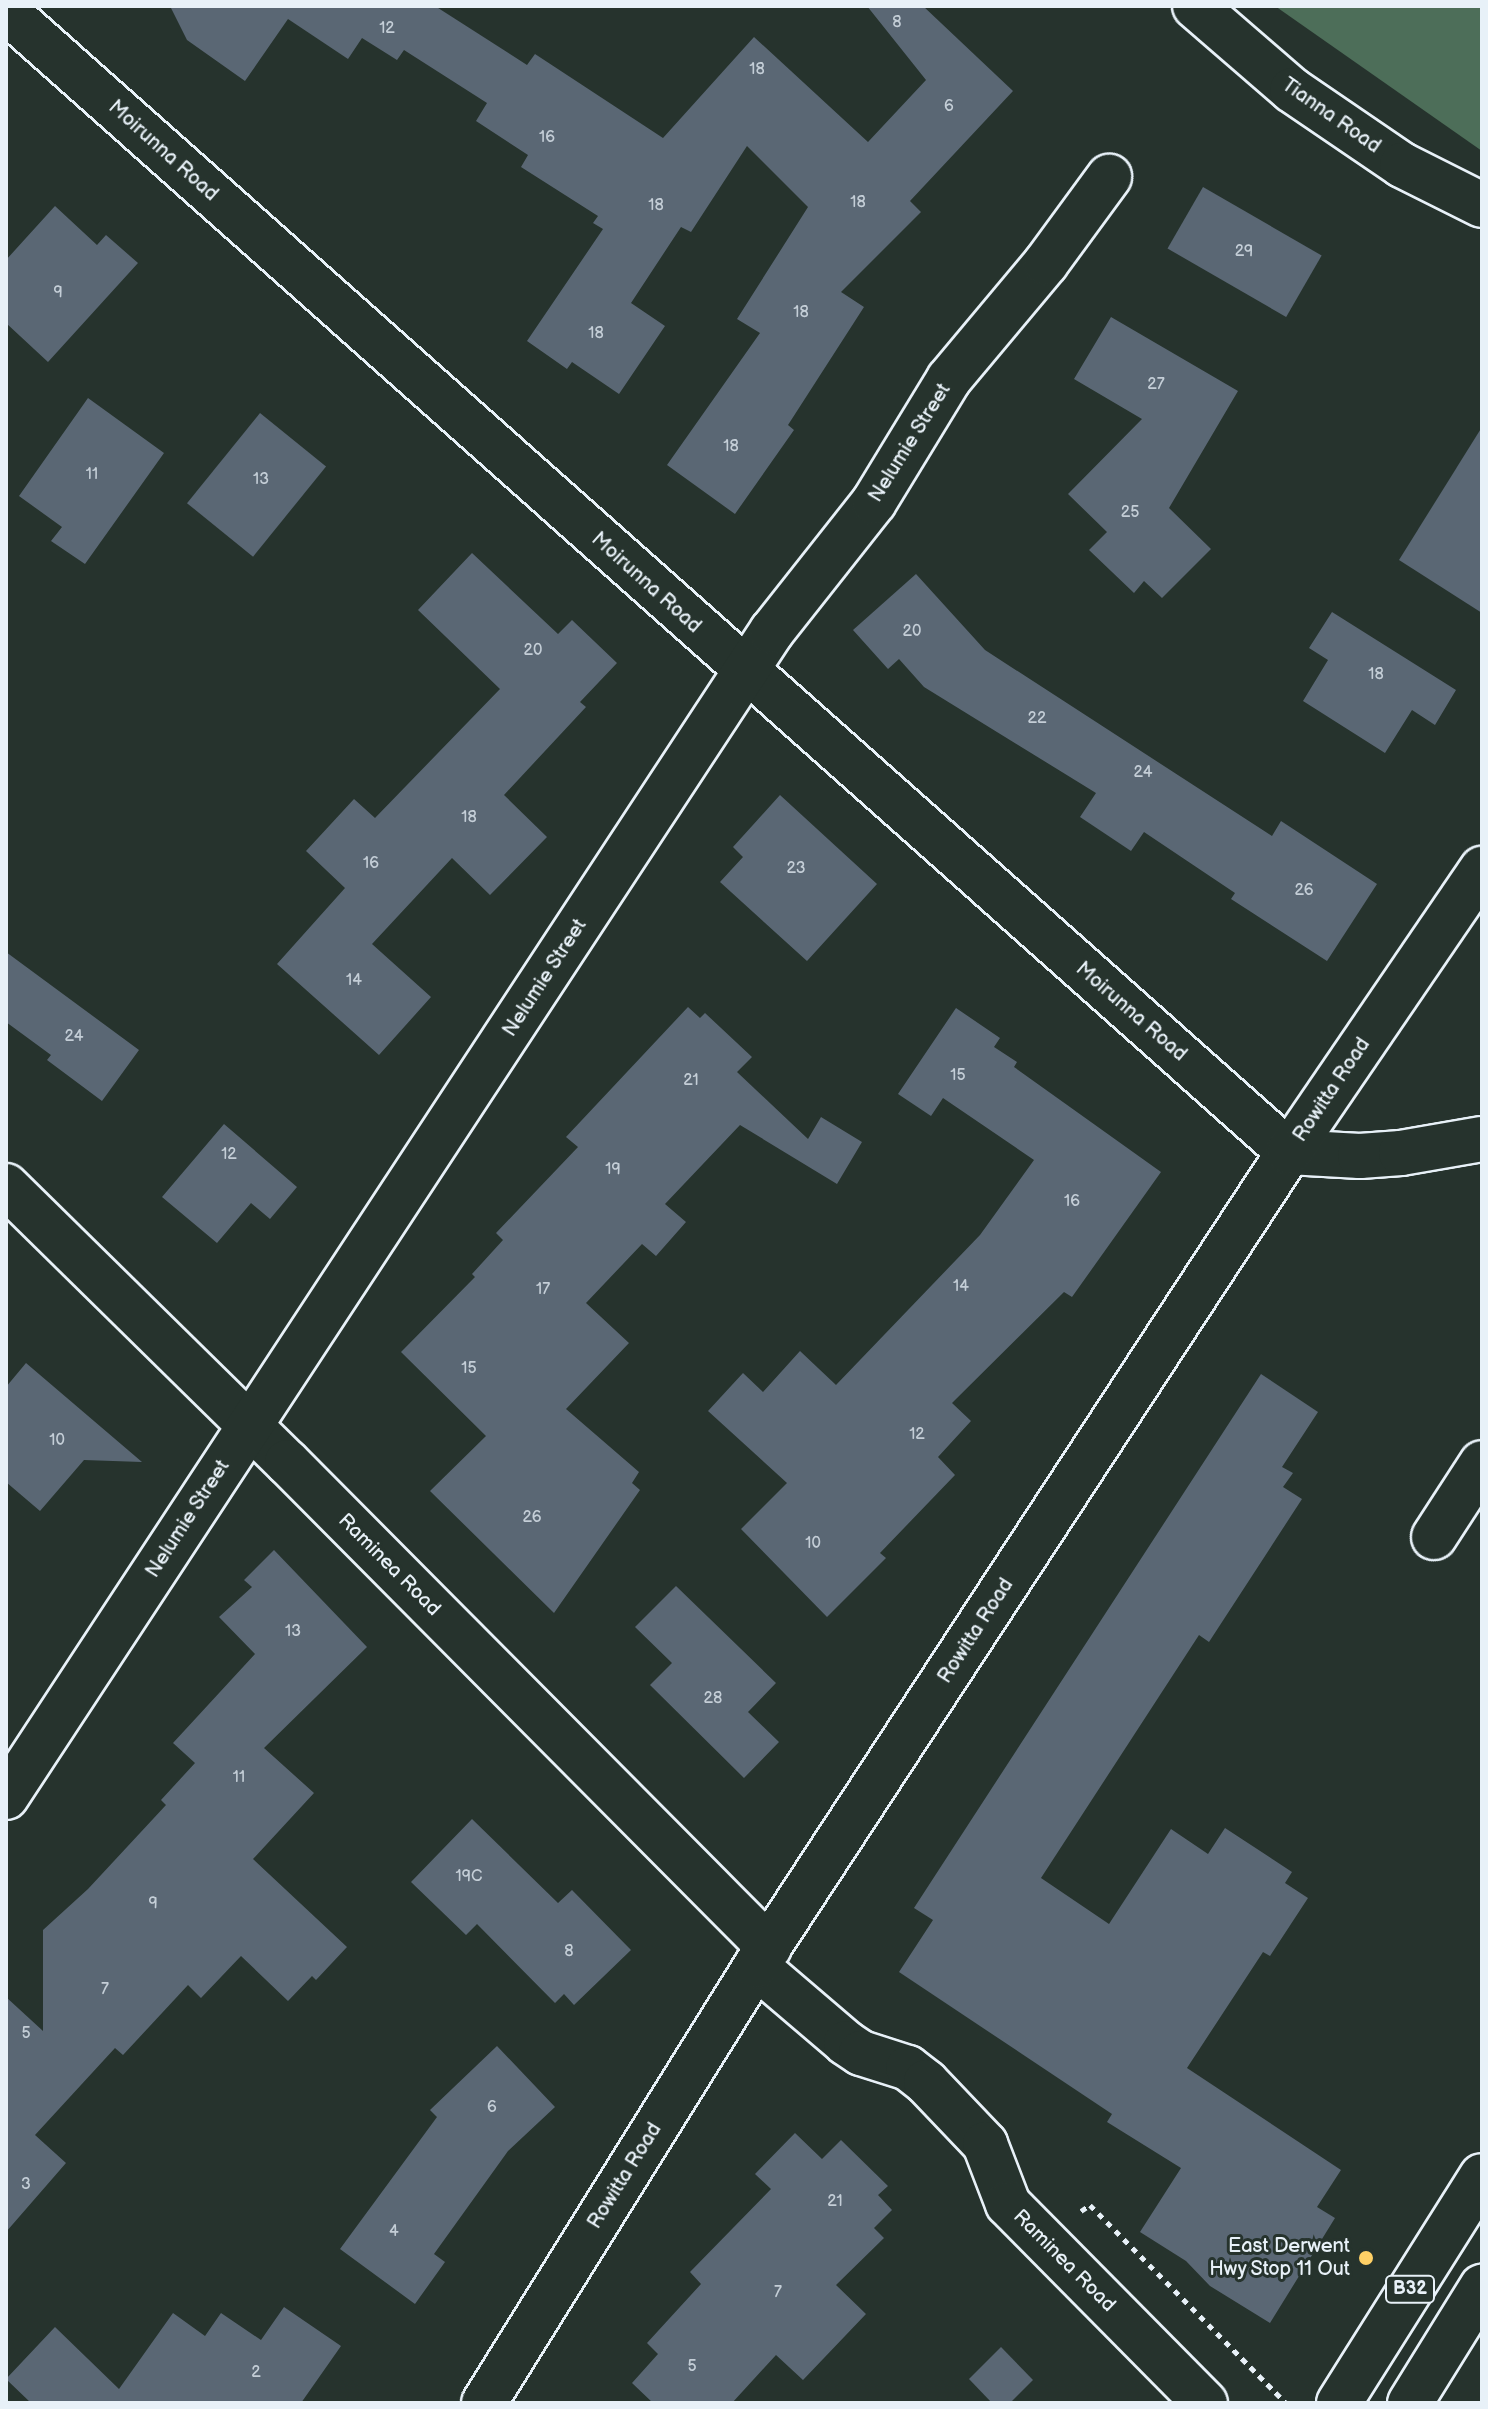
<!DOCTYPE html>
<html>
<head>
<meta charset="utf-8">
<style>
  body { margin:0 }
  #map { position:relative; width:1488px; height:2409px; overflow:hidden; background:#26332d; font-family:"Balsamiq Sans",sans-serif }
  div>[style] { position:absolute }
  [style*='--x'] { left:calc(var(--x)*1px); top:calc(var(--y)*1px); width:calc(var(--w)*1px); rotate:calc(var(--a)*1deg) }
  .green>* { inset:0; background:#4d6e59 }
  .building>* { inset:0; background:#5a6774; transform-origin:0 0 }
  .path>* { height:5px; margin-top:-2.5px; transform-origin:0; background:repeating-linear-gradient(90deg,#e8f1f8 0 6px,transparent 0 12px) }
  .roads { filter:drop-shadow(2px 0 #e8f1f8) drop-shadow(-2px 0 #e8f1f8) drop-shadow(0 2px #e8f1f8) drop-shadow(0 -2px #e8f1f8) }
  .minor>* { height:44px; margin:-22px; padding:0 22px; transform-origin:22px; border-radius:22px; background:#26332d }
  .major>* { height:44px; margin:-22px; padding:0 22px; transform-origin:22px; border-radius:22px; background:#26332d }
  .dots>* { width:22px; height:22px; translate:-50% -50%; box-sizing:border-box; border:4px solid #26332d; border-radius:50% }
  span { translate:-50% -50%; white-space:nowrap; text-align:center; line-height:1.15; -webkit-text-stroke:6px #26332d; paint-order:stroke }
  .number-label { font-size:16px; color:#c4ced7 }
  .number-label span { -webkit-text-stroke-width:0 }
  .shield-label span { padding:2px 6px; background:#26332d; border:2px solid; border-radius:6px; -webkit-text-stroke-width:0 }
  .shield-label { font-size:18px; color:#e8f1f8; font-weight:700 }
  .street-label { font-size:20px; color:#e8f1f8 }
  .poi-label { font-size:20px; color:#e8f1f8 }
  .right { translate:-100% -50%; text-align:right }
  .frame { position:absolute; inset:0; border:8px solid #e8f1f8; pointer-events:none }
</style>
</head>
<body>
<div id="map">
  <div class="green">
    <i style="clip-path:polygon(1275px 6px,1482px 6px,1482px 151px)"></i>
  </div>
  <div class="building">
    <i style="clip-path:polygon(170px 6px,435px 6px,527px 65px,535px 54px,663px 138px,754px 37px,868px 142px,926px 80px,867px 6px,923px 6px,1013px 91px,910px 201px,921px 212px,841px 292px,864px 307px,788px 425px,794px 430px,735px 514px,667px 465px,760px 333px,737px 319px,808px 207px,747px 146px,691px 232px,681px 227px,631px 303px,665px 326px,619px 394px,572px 362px,567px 369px,527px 341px,603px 229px,593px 223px,598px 216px,521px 167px,528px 155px,476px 121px,487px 103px,404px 50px,397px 60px,362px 38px,348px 59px,288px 19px,245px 81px,187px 40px)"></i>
    <i style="left:1203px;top:187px;width:137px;height:71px;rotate:30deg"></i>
    <i style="clip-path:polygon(55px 206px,97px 245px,106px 235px,138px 263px,48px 362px,6px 323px,6px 260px)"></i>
    <i style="clip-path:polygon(1111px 317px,1238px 391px,1169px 508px,1211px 549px,1162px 598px,1144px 581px,1134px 593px,1089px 550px,1107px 532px,1068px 494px,1142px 419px,1074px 379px)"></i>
    <i style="clip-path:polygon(88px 398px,164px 453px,85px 564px,51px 541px,62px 527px,19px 496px)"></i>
    <i style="left:260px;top:413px;width:85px;height:116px;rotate:39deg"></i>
    <i style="clip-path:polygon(1482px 427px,1482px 613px,1399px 560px)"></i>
    <i style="clip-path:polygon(472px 553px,558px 634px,572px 620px,617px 663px,580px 702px,586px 707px,504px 795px,547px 837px,490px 895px,452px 858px,372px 944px,431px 997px,379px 1055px,277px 964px,345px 888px,306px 851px,354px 799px,375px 818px,500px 689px,418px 610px)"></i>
    <i style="clip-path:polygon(916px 574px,985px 650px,1272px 836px,1281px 821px,1377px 884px,1327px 961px,1231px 899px,1235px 893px,1144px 832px,1131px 851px,1080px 817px,1096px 793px,924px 687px,899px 659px,888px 669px,853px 630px)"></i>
    <i style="clip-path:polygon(1332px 612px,1456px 690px,1435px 725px,1412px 710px,1385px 753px,1303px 701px,1328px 660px,1309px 648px)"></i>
    <i style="clip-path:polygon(780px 795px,877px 884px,807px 961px,720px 882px,743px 857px,733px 847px)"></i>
    <i style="clip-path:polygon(6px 952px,139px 1050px,102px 1101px,47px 1060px,51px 1055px,6px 1022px)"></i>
    <i style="clip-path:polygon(688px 1007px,700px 1018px,705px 1013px,752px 1057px,737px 1072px,808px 1139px,821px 1117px,862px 1142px,837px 1184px,740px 1125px,665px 1204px,686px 1222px,656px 1256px,642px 1244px,586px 1303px,629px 1343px,566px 1409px,639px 1472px,632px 1483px,640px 1490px,554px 1613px,430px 1491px,486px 1436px,401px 1352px,475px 1277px,472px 1274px,503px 1240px,496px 1233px,578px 1147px,566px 1137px)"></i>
    <i style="clip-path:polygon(956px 1008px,1000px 1038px,994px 1047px,1017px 1062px,1014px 1067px,1161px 1172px,1072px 1297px,1064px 1292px,952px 1403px,971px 1421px,938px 1457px,955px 1475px,880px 1553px,886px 1558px,827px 1617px,741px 1529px,787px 1483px,708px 1411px,743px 1373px,763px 1392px,800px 1351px,836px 1385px,980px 1235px,1034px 1160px,943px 1098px,931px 1116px,898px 1094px)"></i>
    <i style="clip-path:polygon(224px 1124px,297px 1187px,270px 1219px,251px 1203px,217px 1243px,162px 1197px)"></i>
    <i style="clip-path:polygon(26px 1363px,142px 1462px,84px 1460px,40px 1511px,6px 1482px,6px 1387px)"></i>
    <i style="clip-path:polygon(1261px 1374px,1318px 1412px,1282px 1467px,1293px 1473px,1283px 1487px,1302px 1499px,1209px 1642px,1199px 1635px,1041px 1878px,1109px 1924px,1171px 1829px,1208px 1854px,1225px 1828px,1292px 1872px,1285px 1883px,1308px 1898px,1270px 1956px,1263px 1952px,1187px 2068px,1341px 2170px,1317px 2207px,1335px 2218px,1270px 2323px,1210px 2286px,1186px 2261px,1140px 2232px,1181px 2168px,1107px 2122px,1112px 2114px,899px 1972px,933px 1920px,914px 1908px)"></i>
    <i style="clip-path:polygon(274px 1550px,367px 1647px,264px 1748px,314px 1793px,253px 1859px,347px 1947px,316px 1980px,312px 1976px,288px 2001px,241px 1956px,201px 1998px,188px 1985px,123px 2055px,115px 2048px,35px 2135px,66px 2163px,6px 2232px,6px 1997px,43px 2031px,43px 1930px,88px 1889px,166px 1805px,161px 1800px,195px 1763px,173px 1743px,255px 1654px,219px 1617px,252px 1587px,244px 1580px)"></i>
    <i style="clip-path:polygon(676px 1586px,776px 1683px,748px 1712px,779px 1742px,744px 1778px,650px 1685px,672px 1663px,635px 1627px)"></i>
    <i style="clip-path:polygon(472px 1819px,558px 1903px,572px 1890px,631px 1950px,574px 2005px,564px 1994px,555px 2003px,477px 1924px,466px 1935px,411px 1882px)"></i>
    <i style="clip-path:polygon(497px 2046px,555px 2107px,508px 2151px,434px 2254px,445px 2262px,415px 2304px,340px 2249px,437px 2117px,430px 2110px)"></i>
    <i style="clip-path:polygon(795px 2133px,822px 2159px,841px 2140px,888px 2186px,878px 2195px,892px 2210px,874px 2228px,884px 2238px,836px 2285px,866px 2314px,803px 2380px,776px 2355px,732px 2403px,653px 2403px,632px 2383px,658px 2354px,647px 2343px,701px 2284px,690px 2272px,771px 2189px,755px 2174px)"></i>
    <i style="clip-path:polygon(284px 2307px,341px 2346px,301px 2403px,31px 2403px,6px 2379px,55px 2327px,119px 2389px,173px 2313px,205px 2336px,221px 2313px,261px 2340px)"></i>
    <i style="clip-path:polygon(1001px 2347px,1033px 2380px,1010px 2403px,992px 2403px,969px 2379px)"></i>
  </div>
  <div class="path">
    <i style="--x:1081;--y:2211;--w:11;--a:-34"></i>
    <i style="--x:1090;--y:2205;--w:279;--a:45.3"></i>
  </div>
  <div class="roads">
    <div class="minor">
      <i style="--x:1195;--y:6;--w:128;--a:40.9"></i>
      <i style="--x:1292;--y:90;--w:133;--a:34.3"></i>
      <i style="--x:1402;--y:165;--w:89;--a:26.6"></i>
      <i style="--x:6;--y:11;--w:1717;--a:41.65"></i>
      <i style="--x:1289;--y:1152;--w:71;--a:3.2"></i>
      <i style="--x:1360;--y:1156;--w:41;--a:-4.2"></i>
      <i style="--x:1401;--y:1153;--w:82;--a:-9.8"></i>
      <i style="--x:6;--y:1186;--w:394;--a:44.5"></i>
      <i style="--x:287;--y:1462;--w:684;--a:45.18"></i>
      <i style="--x:1434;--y:1537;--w:88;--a:-57"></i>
      <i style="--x:6;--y:1797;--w:1395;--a:-56.7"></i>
      <i style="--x:772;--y:631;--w:164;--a:-51.7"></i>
      <i style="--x:874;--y:502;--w:144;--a:-58.6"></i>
      <i style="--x:949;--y:379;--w:151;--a:-50.1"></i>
      <i style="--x:1046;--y:263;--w:107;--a:-53.8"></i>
      <i style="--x:756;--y:1966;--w:118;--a:40.5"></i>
      <i style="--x:846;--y:2043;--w:18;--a:34"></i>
      <i style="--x:861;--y:2053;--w:49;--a:17.7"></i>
      <i style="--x:908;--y:2068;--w:23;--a:38"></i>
      <i style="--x:926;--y:2082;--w:86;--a:46.4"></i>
      <i style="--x:985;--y:2144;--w:64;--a:69"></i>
      <i style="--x:1008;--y:2204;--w:280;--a:45.3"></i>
      <i style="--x:484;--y:2403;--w:515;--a:-58.1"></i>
      <i style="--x:756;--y:1966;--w:973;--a:-56.78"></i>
      <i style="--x:1289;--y:1152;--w:343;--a:-55.7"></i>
    </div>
    <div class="major">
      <i style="--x:1339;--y:2403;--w:268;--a:-57.8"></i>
      <i style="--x:1410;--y:2403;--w:137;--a:-58.2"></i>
    </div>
  </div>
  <div class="dots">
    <i style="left:1366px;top:2258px;background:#ffd166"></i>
  </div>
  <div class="number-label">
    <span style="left:897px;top:23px">8</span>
    <span style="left:387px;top:29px">12</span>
    <span style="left:757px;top:70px">18</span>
    <span style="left:949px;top:107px">6</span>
    <span style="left:547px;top:138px">16</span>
    <span style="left:858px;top:203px">18</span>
    <span style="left:656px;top:206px">18</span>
    <span style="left:1244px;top:252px">29</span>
    <span style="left:58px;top:293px">9</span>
    <span style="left:801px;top:313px">18</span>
    <span style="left:596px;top:334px">18</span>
    <span style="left:1156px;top:385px">27</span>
    <span style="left:731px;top:447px">18</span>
    <span style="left:92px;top:475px">11</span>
    <span style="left:261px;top:480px">13</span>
    <span style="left:1130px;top:513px">25</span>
    <span style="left:912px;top:632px">20</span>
    <span style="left:533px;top:651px">20</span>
    <span style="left:1376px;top:675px">18</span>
    <span style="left:1037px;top:719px">22</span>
    <span style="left:1143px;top:773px">24</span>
    <span style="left:469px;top:818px">18</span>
    <span style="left:371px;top:864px">16</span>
    <span style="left:796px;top:869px">23</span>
    <span style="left:1304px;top:891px">26</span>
    <span style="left:354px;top:981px">14</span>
    <span style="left:74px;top:1037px">24</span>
    <span style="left:958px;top:1076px">15</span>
    <span style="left:691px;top:1081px">21</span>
    <span style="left:229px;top:1155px">12</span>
    <span style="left:613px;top:1170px">19</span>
    <span style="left:1072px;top:1202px">16</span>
    <span style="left:961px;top:1287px">14</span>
    <span style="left:543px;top:1290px">17</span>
    <span style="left:469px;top:1369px">15</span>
    <span style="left:917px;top:1435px">12</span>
    <span style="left:57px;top:1441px">10</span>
    <span style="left:532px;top:1518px">26</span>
    <span style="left:813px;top:1544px">10</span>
    <span style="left:293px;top:1632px">13</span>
    <span style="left:713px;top:1699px">28</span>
    <span style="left:239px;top:1778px">11</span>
    <span style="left:469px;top:1877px">19C</span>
    <span style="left:153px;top:1904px">9</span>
    <span style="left:569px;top:1952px">8</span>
    <span style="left:105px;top:1990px">7</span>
    <span style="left:26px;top:2034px">5</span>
    <span style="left:492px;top:2108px">6</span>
    <span style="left:26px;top:2185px">3</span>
    <span style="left:835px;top:2202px">21</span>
    <span style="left:394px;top:2232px">4</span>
    <span style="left:778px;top:2293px">7</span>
    <span style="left:692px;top:2367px">5</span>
    <span style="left:256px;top:2373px">2</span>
  </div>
  <div class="shield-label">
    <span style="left:1410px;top:2289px">B32</span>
  </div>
  <div class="street-label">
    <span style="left:1331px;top:116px;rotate:35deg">Tianna Road</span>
    <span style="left:163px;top:151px;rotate:42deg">Moirunna Road</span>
    <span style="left:910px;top:443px;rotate:-58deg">Nelumie Street</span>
    <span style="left:646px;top:583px;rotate:42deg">Moirunna Road</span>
    <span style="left:545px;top:978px;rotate:-57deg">Nelumie Street</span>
    <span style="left:1131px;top:1012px;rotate:41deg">Moirunna Road</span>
    <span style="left:1332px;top:1090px;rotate:-56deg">Rowitta Road</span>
    <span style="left:188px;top:1519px;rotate:-57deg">Nelumie Street</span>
    <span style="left:389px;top:1565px;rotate:45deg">Raminea Road</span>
    <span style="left:976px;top:1631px;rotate:-57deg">Rowitta Road</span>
    <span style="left:625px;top:2176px;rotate:-58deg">Rowitta Road</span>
    <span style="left:1064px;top:2261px;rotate:45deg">Raminea Road</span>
  </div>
  <div class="poi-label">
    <span class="right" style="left:1350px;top:2258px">East Derwent<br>Hwy Stop 11 Out</span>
  </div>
  <div class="frame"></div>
</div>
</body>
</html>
